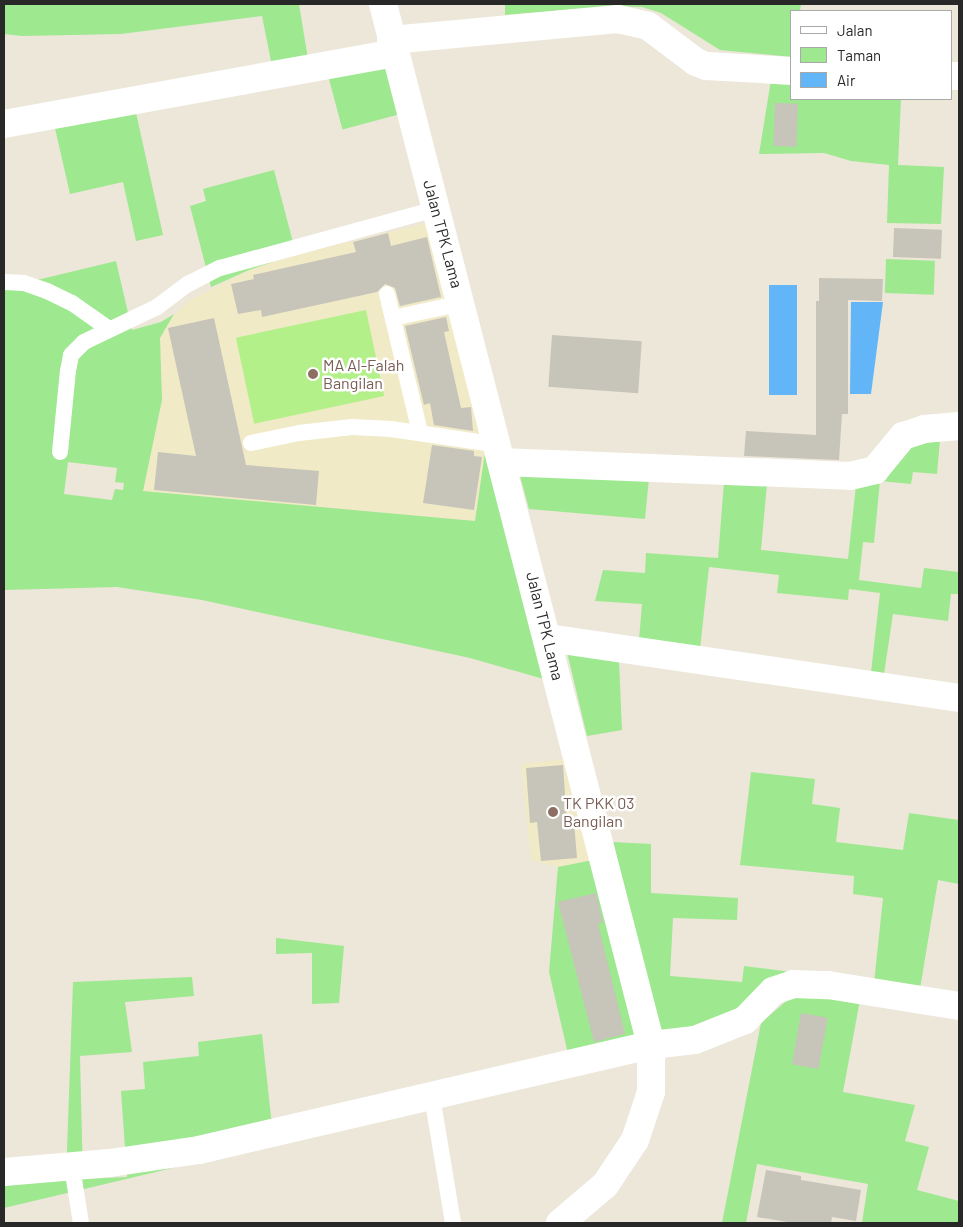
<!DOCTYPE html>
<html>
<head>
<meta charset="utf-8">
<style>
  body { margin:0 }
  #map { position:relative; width:963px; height:1227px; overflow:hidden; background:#ece7d9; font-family:Barlow,sans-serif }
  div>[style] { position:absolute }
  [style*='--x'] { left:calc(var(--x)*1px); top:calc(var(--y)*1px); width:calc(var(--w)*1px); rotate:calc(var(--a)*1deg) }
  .education>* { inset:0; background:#f0eac6 }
  .green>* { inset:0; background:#9ee890; transform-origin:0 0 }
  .pitch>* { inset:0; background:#b3f08a; transform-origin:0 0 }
  .water>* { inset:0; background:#62b6f8; transform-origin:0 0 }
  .building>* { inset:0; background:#c7c4b9; transform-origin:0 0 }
  .lane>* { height:16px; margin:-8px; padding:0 8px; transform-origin:8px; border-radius:8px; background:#fff }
  .street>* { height:28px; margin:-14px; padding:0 14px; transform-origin:14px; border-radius:14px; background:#fff }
  .dots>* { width:14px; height:14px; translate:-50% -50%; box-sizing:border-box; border:2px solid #fff; border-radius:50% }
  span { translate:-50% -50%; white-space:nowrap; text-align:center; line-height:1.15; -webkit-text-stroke:5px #fff; paint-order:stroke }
  .street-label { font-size:16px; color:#282828 }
  .education-label { font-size:16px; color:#785e54 }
  .left { translate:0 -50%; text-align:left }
  .frame { position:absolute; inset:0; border:5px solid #282828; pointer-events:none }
  .legend { position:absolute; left:790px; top:10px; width:162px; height:90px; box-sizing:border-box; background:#fff; border:1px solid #a9a9a9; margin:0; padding:6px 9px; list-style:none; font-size:15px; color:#282828 }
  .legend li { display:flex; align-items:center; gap:10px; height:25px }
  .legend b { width:25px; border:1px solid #a9a9a9 }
</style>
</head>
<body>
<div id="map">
  <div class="education">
    <i style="clip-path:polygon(427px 223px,485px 452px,475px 521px,143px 491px,162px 400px,160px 338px,165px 325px,188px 301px,249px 270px,287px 257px)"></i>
    <i style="clip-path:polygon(567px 759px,593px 860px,558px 867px,531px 860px,521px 764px)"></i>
  </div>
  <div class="green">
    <i style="clip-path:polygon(4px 4px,299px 4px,308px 59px,272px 66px,262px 16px,121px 34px,22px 36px,4px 34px)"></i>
    <i style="clip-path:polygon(505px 4px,801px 4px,800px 11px,792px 11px,792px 57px,720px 50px,661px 13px,642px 7px,613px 6px,505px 15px)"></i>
    <i style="left:386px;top:64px;width:52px;height:59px;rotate:75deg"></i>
    <i style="clip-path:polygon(771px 80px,792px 81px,792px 99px,901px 99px,898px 165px,944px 167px,941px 224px,887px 223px,889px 165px,851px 161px,824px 153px,759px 154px)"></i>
    <i style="clip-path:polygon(135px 108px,163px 235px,136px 241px,123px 182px,70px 194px,54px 124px)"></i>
    <i style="clip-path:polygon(274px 170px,296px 254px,249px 270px,211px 287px,190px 206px,206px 201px,203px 189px)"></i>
    <i style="left:886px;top:259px;width:49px;height:34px;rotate:2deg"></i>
    <i style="clip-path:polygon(evenodd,116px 261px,132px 330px,161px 322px,174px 314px,160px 338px,162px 400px,143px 491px,475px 521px,485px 452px,547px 680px,470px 658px,202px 600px,117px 587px,4px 590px,4px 288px,116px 261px,68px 462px,117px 468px,115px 482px,124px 483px,123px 490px,115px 489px,112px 500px,64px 494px,68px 462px)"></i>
    <i style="clip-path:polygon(940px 440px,937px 474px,913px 472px,911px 484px,880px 481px,874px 543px,863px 542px,859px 580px,921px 588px,924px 568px,959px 572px,959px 594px,951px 594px,948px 621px,893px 614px,884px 674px,871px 672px,880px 593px,849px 589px,848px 600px,777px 593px,779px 575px,709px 567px,700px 649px,639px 640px,642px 604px,595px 601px,603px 570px,645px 573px,646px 553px,718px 558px,724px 482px,767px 484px,761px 550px,848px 559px,856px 485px,916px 445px)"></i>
    <i style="clip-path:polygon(519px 472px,649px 478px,645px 519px,529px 509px)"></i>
    <i style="clip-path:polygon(567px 652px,619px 661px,622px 730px,587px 736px)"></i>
    <i style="clip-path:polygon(751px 772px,815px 779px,812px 804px,840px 808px,836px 842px,903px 850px,909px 813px,959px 820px,959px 884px,938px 880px,920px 989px,874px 983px,883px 898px,853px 894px,854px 876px,740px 865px)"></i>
    <i style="clip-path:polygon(613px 842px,651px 844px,651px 893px,738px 898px,737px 920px,673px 918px,670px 976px,742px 982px,744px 966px,800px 973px,728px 1015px,692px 1028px,660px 1032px)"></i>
    <i style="clip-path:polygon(593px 860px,642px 1059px,573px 1075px,549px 972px,558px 867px)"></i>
    <i style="clip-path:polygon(276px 938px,344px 946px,339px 1003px,312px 1004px,312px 953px,276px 954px)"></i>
    <i style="clip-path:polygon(192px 977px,194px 996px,125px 1002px,132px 1052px,80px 1056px,83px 1179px,127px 1177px,121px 1091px,145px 1089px,143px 1062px,199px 1056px,198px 1042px,262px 1034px,274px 1144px,4px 1208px,4px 1180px,66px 1179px,73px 982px)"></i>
    <i style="clip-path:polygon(792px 996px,860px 1000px,843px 1092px,915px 1105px,905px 1141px,929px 1147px,917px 1190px,959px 1201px,959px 1223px,862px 1223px,868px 1184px,757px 1164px,746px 1223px,722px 1223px,761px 1023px)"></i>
  </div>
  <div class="pitch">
    <i style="left:366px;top:310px;width:88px;height:133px;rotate:78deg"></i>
  </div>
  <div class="water">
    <i style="left:769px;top:285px;width:28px;height:110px"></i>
    <i style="clip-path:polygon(851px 302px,883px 302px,871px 394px,850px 394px)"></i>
  </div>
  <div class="building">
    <i style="left:775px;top:103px;width:23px;height:43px;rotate:2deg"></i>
    <i style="left:894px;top:228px;width:48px;height:29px;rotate:2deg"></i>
    <i style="clip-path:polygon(388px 233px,391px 246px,427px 237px,441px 297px,400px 306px,395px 288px,385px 284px,377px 292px,262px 317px,261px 310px,238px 314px,231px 284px,254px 279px,253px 275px,356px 252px,353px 242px)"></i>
    <i style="clip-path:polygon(819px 278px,883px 279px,882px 301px,848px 300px,848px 414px,842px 414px,839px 460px,744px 456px,746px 431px,816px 435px,816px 301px,819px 301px)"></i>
    <i style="clip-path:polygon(446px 317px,449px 331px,444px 332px,461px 408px,471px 407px,473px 431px,434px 425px,430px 403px,424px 405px,405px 326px)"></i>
    <i style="clip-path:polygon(214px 318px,246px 465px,319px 471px,316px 505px,154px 490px,158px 452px,196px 456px,168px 328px)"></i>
    <i style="left:552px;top:335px;width:90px;height:52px;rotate:4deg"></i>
    <i style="clip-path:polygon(432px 445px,474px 451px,474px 456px,482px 457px,474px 510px,423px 503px)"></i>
    <i style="clip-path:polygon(563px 765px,567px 822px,574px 822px,577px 858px,541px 861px,537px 822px,530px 823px,526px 768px)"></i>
    <i style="clip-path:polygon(596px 893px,603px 922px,598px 924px,625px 1034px,594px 1042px,558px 902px)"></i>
    <i style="left:801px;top:1013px;width:27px;height:52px;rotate:10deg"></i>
    <i style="clip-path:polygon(766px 1170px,801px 1176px,801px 1180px,861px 1190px,856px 1221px,832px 1217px,831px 1223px,793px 1223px,757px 1217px)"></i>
  </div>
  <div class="lane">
    <i style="--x:4;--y:282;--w:20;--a:3"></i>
    <i style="--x:24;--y:283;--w:24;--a:19"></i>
    <i style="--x:47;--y:291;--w:28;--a:26"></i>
    <i style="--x:72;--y:303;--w:45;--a:35.1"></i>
    <i style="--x:387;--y:294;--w:143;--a:76.6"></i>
    <i style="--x:393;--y:318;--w:56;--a:-12.3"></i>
    <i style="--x:251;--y:443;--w:49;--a:-11.8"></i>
    <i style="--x:299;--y:433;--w:53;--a:-6.5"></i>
    <i style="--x:352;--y:427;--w:39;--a:3"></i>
    <i style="--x:391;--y:429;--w:109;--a:8.4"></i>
    <i style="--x:60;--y:452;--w:81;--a:-84.4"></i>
    <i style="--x:68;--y:371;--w:16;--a:-79"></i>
    <i style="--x:71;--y:355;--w:18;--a:-45"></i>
    <i style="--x:84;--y:342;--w:81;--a:-25.6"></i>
    <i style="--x:157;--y:307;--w:39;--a:-37"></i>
    <i style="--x:188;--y:284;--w:36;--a:-27"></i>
    <i style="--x:220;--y:268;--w:224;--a:-15.3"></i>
    <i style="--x:432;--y:1096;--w:129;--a:80.6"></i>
    <i style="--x:72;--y:1167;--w:57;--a:80.9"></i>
  </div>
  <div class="street">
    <i style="--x:383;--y:4;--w:1075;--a:75.56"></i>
    <i style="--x:651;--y:1045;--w:47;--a:90"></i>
    <i style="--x:651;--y:1092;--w:51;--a:108.4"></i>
    <i style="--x:635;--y:1140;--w:54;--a:123.7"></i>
    <i style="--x:605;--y:1185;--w:59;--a:139.8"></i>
    <i style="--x:391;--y:40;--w:228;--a:-5.3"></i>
    <i style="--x:618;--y:19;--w:31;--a:13"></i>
    <i style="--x:648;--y:26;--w:60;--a:36.9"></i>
    <i style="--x:696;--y:62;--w:11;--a:22"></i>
    <i style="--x:706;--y:66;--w:86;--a:3.3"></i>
    <i style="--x:952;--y:76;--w:7;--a:0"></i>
    <i style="--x:4;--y:124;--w:396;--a:-10.3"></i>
    <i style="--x:504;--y:462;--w:346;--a:2.3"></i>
    <i style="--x:850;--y:476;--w:26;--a:-13"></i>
    <i style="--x:875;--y:470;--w:44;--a:-50.5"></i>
    <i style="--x:903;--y:436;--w:22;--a:-18"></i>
    <i style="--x:924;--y:429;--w:35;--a:-5"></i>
    <i style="--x:548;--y:638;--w:415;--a:8.3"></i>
    <i style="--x:4;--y:1172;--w:106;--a:-4.9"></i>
    <i style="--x:110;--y:1163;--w:90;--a:-8.3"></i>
    <i style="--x:199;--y:1150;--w:464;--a:-13.1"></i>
    <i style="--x:651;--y:1045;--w:44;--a:-6.5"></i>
    <i style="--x:695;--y:1040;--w:54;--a:-21.8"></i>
    <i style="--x:745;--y:1020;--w:40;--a:-46"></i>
    <i style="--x:773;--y:991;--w:21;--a:-19"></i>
    <i style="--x:793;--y:984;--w:35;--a:2"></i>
    <i style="--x:828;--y:985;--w:133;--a:9.1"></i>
  </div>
  <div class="dots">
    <i style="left:313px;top:374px;background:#8d6e63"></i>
    <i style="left:553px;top:812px;background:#8d6e63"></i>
  </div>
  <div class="street-label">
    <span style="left:443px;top:234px;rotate:75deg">Jalan TPK Lama</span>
    <span style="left:545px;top:626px;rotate:76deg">Jalan TPK Lama</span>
  </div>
  <div class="education-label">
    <span class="left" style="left:323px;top:374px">MA Al-Falah<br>Bangilan</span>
    <span class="left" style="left:563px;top:812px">TK PKK 03<br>Bangilan</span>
  </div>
  <div class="frame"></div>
  <ul class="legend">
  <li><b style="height:6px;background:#fff"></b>Jalan</li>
  <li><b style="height:14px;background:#9ee890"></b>Taman</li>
  <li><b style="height:14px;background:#62b6f8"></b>Air</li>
  </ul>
</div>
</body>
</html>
